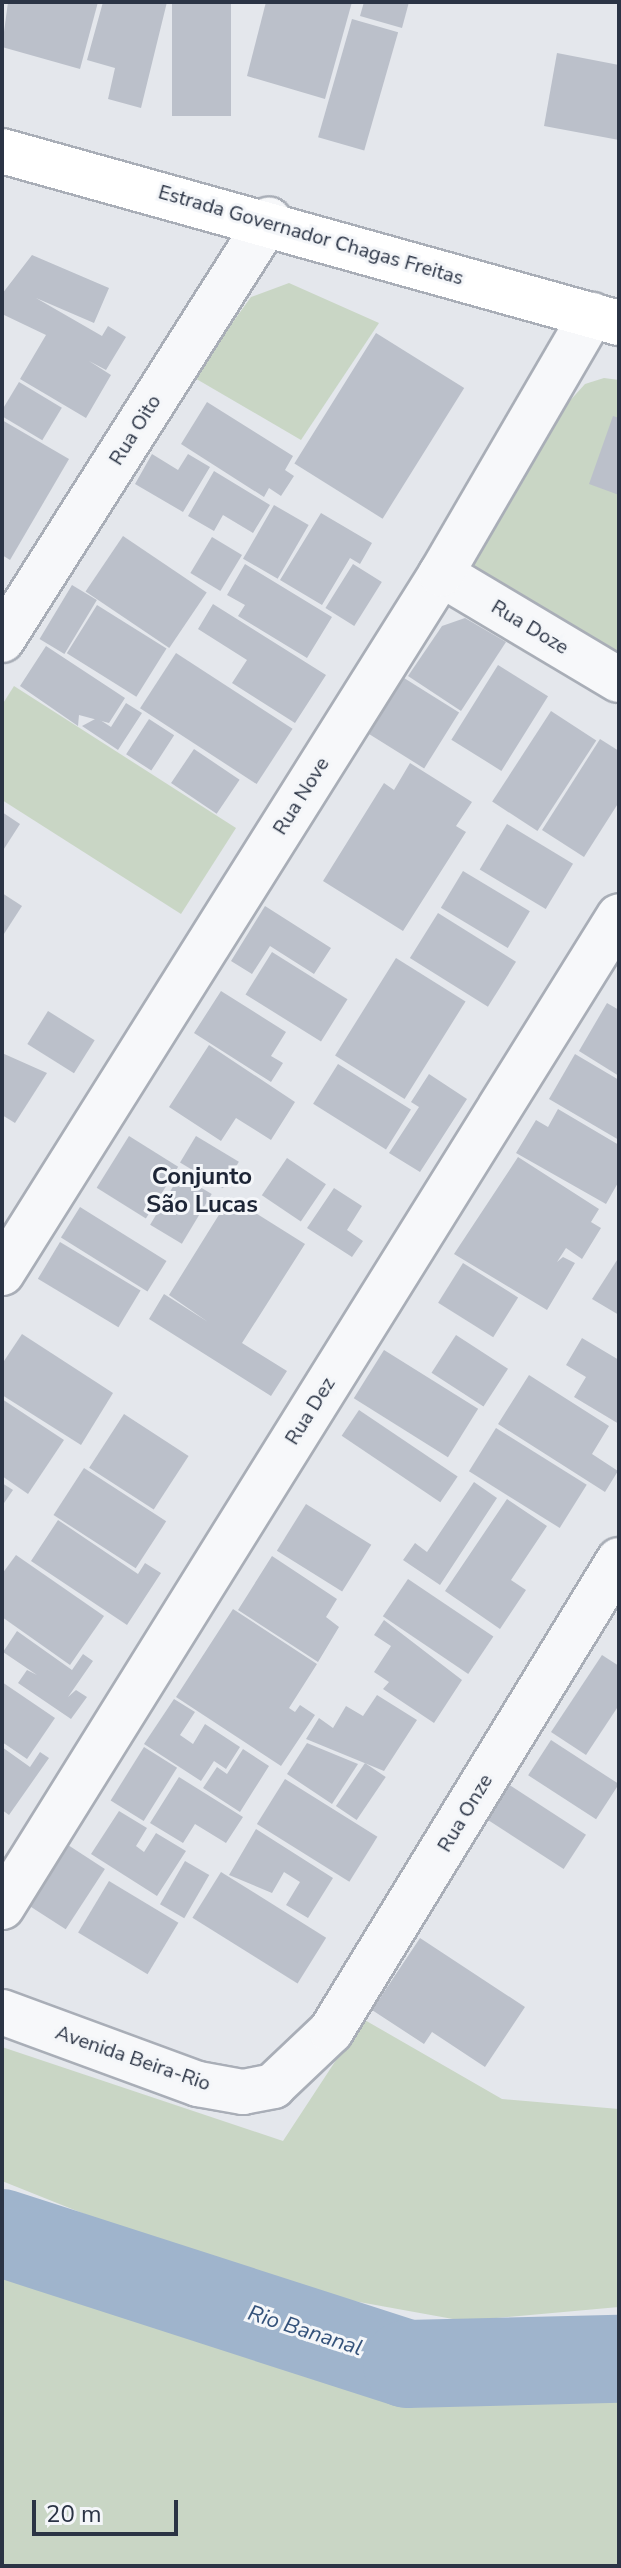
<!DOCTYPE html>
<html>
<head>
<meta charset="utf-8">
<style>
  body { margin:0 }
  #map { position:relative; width:621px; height:2568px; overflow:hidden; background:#e4e7ec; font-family:"Nunito Sans",sans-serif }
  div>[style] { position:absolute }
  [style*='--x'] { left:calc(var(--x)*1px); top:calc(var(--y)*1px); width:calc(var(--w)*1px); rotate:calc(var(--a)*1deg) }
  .green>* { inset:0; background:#c9d6c5 }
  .river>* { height:88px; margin:-44px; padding:0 44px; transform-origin:44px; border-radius:44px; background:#9fb4cc }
  .building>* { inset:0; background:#bbc0ca; transform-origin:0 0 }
  .roads { filter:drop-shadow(2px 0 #a9aeb7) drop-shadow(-2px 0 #a9aeb7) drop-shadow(0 2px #a9aeb7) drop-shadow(0 -2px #a9aeb7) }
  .minor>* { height:44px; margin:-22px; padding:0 22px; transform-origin:22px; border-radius:22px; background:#f7f8fa }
  .major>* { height:44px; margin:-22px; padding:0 22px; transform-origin:22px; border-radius:22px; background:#fff }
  span { translate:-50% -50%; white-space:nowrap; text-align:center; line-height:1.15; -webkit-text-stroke:6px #f4f6f9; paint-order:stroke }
  .street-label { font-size:20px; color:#2b3445 }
  .water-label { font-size:22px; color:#34527a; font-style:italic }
  .quarter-label { font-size:24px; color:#1d2536; font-weight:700 }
  .frame { position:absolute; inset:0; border:4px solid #2b3445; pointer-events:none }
  .scale { position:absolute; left:32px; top:2500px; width:146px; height:36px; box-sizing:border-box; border:4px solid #2b3445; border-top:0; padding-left:10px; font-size:24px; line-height:28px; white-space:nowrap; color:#2b3445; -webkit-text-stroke:6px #f4f6f9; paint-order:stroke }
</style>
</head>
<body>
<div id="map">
  <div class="green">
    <i style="clip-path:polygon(289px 283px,379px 323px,301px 440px,193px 377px,251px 297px)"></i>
    <i style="clip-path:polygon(604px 378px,619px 380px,619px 663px,466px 573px,557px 415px,585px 384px)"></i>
    <i style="clip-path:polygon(14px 686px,236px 828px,181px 914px,2px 800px,2px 705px)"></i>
    <i style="clip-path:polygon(363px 2019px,502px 2099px,619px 2109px,619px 2307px,464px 2321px,326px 2296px,182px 2253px,2px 2181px,2px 2047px,283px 2141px)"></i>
    <i style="clip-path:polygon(2px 2267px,369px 2393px,619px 2395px,619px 2566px,2px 2566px)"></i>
  </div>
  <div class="river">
    <i style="--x:2;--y:2233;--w:426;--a:17.9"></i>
    <i style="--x:407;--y:2364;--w:212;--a:-1.4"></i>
  </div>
  <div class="building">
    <i style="clip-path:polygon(8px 2px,98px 2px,80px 69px,2px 47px)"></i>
    <i style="clip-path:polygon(103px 2px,167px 2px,141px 108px,108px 99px,115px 68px,87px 60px)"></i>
    <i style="left:172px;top:2px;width:59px;height:114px"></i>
    <i style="clip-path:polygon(266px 2px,352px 2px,325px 99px,247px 76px)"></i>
    <i style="clip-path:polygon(364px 2px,409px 2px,402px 28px,360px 16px)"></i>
    <i style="left:352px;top:19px;width:48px;height:123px;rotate:16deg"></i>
    <i style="clip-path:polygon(557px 53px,619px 65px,619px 140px,544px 126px)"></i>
    <i style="clip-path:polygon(32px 255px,109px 288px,94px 323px,36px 298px,102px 336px,108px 326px,126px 337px,106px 370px,89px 361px,111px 375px,86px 418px,20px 379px,46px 335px,2px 314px,2px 294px)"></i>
    <i style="left:376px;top:333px;width:104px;height:154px;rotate:32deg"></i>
    <i style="left:19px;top:382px;width:50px;height:38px;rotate:31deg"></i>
    <i style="clip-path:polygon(207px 402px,293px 456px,285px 470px,294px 476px,281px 496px,269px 488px,264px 497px,181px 444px)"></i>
    <i style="clip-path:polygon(613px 416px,619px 418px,619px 495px,589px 484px)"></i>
    <i style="clip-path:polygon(2px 420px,69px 459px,10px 560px,2px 555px)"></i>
    <i style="clip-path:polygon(152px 454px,178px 470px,188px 454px,210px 467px,183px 512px,135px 484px)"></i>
    <i style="clip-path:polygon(214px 471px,270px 505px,253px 533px,223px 515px,214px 531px,188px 516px)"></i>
    <i style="left:274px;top:505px;width:40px;height:62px;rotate:30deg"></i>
    <i style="clip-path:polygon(321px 513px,372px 543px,360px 564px,350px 558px,322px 605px,280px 580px)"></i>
    <i style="left:123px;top:536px;width:101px;height:67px;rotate:34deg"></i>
    <i style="left:212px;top:537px;width:35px;height:42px;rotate:31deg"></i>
    <i style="clip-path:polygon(245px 564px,332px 617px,307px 658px,238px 616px,245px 605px,227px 595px)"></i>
    <i style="left:353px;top:564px;width:34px;height:52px;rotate:32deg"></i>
    <i style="left:72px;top:585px;width:29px;height:63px;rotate:31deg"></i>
    <i style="clip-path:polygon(213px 604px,326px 675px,295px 723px,232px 683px,247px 660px,198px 629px)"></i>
    <i style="left:97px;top:605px;width:82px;height:57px;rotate:32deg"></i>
    <i style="clip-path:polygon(465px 618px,506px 642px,461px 711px,408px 676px,442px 626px)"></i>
    <i style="clip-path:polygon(46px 646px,125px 698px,109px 723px,79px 715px,78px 726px,20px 686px)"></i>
    <i style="left:176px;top:653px;width:139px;height:66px;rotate:33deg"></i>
    <i style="left:498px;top:665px;width:59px;height:88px;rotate:32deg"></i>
    <i style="left:404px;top:678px;width:65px;height:66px;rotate:32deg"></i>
    <i style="clip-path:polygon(126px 703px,142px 713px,118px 750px,82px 726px,97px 718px,111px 727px)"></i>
    <i style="left:551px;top:711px;width:54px;height:108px;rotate:33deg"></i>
    <i style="left:149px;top:719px;width:30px;height:42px;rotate:33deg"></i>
    <i style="clip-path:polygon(600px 739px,619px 751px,619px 802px,584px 857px,542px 830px)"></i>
    <i style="left:194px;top:749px;width:55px;height:41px;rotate:34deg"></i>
    <i style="clip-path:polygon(410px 763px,472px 802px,456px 826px,466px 832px,403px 931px,323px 881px,384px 783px,394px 790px)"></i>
    <i style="clip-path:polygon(2px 812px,20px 824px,2px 852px)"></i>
    <i style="left:507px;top:824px;width:77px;height:53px;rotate:31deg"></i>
    <i style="left:463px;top:871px;width:78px;height:43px;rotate:31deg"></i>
    <i style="clip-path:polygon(2px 893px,22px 906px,2px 937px)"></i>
    <i style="clip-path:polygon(265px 906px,331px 948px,314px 974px,270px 946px,252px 974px,231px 961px)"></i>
    <i style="left:438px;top:913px;width:92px;height:53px;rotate:32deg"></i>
    <i style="left:272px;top:952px;width:89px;height:50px;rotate:32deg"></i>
    <i style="left:396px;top:958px;width:82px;height:115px;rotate:32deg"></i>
    <i style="clip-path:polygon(221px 991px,286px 1032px,271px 1056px,283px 1063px,271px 1082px,194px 1033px)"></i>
    <i style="clip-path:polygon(607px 1003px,619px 1010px,619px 1076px,579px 1051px)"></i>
    <i style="left:48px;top:1011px;width:55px;height:39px;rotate:32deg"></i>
    <i style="clip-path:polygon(209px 1045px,295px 1102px,271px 1140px,236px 1118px,221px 1141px,169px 1107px)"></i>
    <i style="clip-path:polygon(2px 1053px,47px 1073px,15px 1123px,2px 1115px)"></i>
    <i style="clip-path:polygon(575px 1054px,619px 1080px,619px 1140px,549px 1099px)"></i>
    <i style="left:338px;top:1064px;width:86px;height:47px;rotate:32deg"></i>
    <i style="clip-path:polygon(429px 1074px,467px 1099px,420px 1172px,389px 1153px,419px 1107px,411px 1102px)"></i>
    <i style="clip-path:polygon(558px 1109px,619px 1145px,619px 1181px,606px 1204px,516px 1153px,536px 1120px,548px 1127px)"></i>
    <i style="left:129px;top:1136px;width:58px;height:61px;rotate:32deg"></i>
    <i style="left:196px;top:1136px;width:50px;height:31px;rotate:31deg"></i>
    <i style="clip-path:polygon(518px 1157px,599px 1209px,591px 1222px,601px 1228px,582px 1259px,566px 1248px,557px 1262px,563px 1257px,575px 1263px,547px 1310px,454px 1254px)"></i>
    <i style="left:287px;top:1158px;width:47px;height:45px;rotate:34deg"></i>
    <i style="left:180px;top:1175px;width:37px;height:58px;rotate:31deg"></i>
    <i style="clip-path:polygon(334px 1188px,362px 1206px,347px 1230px,363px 1241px,352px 1257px,307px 1228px)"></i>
    <i style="clip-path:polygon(230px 1197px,305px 1244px,242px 1343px,287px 1371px,271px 1396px,149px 1319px,164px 1294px,208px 1322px,169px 1295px)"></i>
    <i style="left:80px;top:1207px;width:102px;height:36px;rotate:32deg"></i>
    <i style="left:60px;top:1242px;width:94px;height:43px;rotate:31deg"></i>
    <i style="clip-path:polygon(619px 1257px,619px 1315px,592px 1299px)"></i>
    <i style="left:463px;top:1263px;width:65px;height:47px;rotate:32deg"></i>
    <i style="clip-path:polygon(22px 1334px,113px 1393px,81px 1445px,2px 1395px,2px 1364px)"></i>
    <i style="left:456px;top:1335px;width:62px;height:45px;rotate:33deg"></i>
    <i style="clip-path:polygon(582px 1338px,619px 1360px,619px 1424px,574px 1397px,586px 1377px,566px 1365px)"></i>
    <i style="left:384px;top:1350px;width:111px;height:57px;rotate:32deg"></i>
    <i style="clip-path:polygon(529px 1375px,609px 1426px,592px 1454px,618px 1471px,605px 1492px,498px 1424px)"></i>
    <i style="clip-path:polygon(2px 1399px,64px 1440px,28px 1494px,2px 1476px)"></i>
    <i style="left:359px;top:1410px;width:119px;height:31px;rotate:34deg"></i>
    <i style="left:124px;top:1414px;width:77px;height:64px;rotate:33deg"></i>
    <i style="left:496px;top:1428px;width:107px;height:51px;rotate:32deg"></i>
    <i style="left:84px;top:1468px;width:98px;height:56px;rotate:33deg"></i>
    <i style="clip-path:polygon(474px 1482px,497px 1498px,440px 1585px,403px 1560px,415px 1543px,427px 1552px)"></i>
    <i style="clip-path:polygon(2px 1483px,13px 1490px,2px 1506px)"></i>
    <i style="clip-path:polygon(507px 1499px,547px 1526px,511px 1580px,526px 1590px,500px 1629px,445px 1591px)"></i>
    <i style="left:306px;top:1504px;width:77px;height:55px;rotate:32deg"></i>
    <i style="clip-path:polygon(58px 1520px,138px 1574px,145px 1563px,161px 1573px,127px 1625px,31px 1561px)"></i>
    <i style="clip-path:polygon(16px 1555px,104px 1616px,70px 1665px,2px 1617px,2px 1574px)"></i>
    <i style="clip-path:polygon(272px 1556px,337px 1599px,326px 1617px,339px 1627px,318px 1662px,238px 1610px)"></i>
    <i style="left:408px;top:1579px;width:103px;height:45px;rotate:34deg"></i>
    <i style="clip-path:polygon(233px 1609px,317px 1664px,289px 1708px,295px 1712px,300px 1705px,315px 1715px,281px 1766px,176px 1697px)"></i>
    <i style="clip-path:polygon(384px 1620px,462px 1680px,434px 1723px,383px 1689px,389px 1682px,374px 1672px,391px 1646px,374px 1635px)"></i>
    <i style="clip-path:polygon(17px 1631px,72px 1670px,83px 1654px,93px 1661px,68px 1697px,76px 1690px,87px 1697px,71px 1719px,18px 1683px,27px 1670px,37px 1675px,3px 1652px)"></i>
    <i style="clip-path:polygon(602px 1655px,619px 1666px,619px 1705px,586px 1755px,551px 1732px)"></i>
    <i style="clip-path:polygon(2px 1682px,55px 1718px,27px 1759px,2px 1742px)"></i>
    <i style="clip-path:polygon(377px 1695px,417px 1720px,384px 1771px,306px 1739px,319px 1718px,333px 1728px,346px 1706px,363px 1716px)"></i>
    <i style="clip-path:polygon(174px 1699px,195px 1712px,180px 1735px,193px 1744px,205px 1724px,240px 1747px,226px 1769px,214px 1761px,201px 1781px,144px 1744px)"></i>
    <i style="left:551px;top:1740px;width:81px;height:42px;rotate:33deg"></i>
    <i style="clip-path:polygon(307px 1743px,358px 1764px,332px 1804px,287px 1774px)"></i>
    <i style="clip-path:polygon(2px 1747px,30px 1767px,40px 1752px,49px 1758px,9px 1815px,2px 1810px)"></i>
    <i style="left:144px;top:1747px;width:39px;height:63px;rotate:32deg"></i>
    <i style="clip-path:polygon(243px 1749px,269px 1766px,240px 1812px,203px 1788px,217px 1767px,227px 1774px)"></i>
    <i style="left:365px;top:1763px;width:25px;height:52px;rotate:34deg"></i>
    <i style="clip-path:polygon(179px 1777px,243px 1817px,226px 1843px,195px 1824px,183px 1843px,150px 1823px)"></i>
    <i style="left:285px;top:1779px;width:109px;height:53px;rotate:32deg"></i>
    <i style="left:508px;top:1784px;width:93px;height:41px;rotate:33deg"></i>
    <i style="clip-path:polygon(119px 1811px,147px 1828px,136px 1846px,144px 1852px,156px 1833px,186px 1851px,157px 1896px,91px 1854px)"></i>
    <i style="clip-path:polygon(256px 1829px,333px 1878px,308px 1918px,286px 1905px,300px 1882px,284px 1872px,272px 1893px,229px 1875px)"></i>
    <i style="left:68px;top:1845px;width:44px;height:72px;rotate:33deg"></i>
    <i style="left:185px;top:1861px;width:28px;height:50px;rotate:30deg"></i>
    <i style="left:221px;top:1872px;width:124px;height:54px;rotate:32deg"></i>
    <i style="left:109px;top:1881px;width:81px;height:60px;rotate:31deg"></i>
    <i style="clip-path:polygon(420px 1938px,525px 2007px,485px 2067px,432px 2032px,424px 2044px,372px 2010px)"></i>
  </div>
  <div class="roads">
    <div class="minor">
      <i style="--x:441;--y:574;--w:207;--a:30.8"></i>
      <i style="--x:2;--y:640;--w:498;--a:-57.6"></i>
      <i style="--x:2;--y:1273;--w:825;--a:-57.87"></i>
      <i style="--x:441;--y:574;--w:300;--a:-59.8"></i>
      <i style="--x:2;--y:1907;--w:1167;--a:-58.09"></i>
      <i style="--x:2;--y:2012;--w:209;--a:20.2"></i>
      <i style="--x:198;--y:2084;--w:46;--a:10.1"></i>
      <i style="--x:243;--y:2092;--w:31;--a:-11"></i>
      <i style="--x:273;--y:2086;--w:80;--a:-43.5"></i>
      <i style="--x:331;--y:2031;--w:552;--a:-58.56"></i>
    </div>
    <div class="major">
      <i style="--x:2;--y:151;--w:641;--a:15.58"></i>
    </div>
  </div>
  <div class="street-label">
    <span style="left:311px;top:235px;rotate:16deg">Estrada Governador Chagas Freitas</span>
    <span style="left:135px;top:430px;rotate:-58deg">Rua Oito</span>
    <span style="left:530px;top:627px;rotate:31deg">Rua Doze</span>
    <span style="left:301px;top:796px;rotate:-58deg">Rua Nove</span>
    <span style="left:310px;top:1411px;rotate:-58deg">Rua Dez</span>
    <span style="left:465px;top:1813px;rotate:-59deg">Rua Onze</span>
    <span style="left:133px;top:2058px;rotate:19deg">Avenida Beira-Rio</span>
  </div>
  <div class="water-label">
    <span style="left:305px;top:2331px;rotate:18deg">Rio Bananal</span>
  </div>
  <div class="quarter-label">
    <span style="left:202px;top:1191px">Conjunto<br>São Lucas</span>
  </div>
  <div class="frame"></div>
  <div class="scale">20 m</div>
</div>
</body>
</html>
